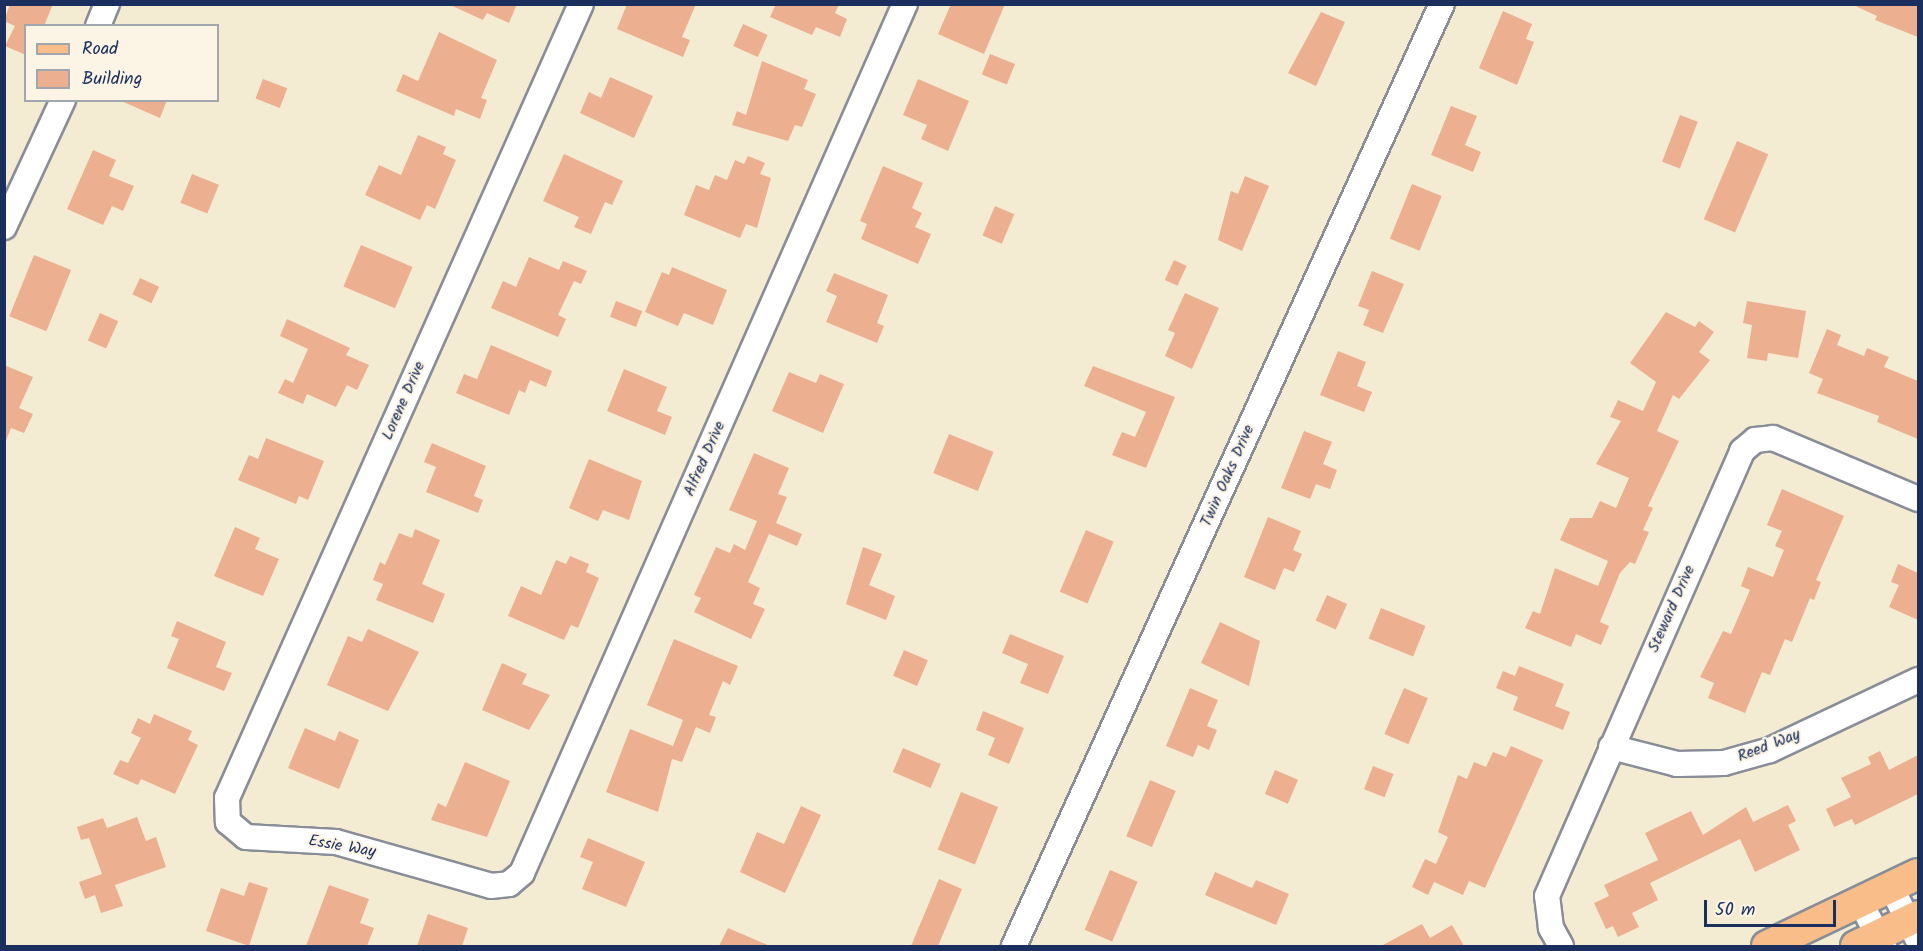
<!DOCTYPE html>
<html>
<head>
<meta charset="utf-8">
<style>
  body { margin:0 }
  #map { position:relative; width:1923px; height:951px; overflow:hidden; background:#f4ebd3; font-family:Kalam,sans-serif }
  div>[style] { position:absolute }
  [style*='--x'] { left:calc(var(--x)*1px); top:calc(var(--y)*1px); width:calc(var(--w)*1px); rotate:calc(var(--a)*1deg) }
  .building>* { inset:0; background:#ecb091; transform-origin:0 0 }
  .roads { filter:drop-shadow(2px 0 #888d98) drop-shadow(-2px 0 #888d98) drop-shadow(0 2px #888d98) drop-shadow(0 -2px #888d98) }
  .minor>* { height:24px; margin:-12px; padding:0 12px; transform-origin:12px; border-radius:12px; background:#fff }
  .major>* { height:30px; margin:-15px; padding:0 15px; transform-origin:15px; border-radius:15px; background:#f8bd89 }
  span { translate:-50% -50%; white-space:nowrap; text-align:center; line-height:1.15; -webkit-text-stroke:4.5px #fcf5e5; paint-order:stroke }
  .street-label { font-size:16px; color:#1b2f5e }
  .frame { position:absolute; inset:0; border:6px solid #1b2f5e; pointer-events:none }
  .legend { position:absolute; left:24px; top:24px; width:195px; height:78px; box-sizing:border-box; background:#fcf5e5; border:2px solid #a2a6af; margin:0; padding:8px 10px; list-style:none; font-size:18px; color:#1b2f5e }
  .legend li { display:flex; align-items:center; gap:12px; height:30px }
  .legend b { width:30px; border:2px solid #a2a6af }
  .scale { position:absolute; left:1704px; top:900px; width:132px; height:27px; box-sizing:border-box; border:3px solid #1b2f5e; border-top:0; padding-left:8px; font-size:18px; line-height:21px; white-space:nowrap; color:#1b2f5e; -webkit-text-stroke:4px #fcf5e5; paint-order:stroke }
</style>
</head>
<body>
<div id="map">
  <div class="building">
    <i style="clip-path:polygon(10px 4px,53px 4px,44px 26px,26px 26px,26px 55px,5px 46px,15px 26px,4px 21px)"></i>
    <i style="clip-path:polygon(448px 4px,517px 4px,509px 23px,487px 13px,483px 20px)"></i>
    <i style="clip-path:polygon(627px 4px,696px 4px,682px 37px,690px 40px,683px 57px,617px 29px)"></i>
    <i style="clip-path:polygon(776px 4px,839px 4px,835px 13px,847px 19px,840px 37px,816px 27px,812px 35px,770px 17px)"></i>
    <i style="clip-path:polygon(951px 4px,1005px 4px,984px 54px,938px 34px)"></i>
    <i style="clip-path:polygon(1851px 4px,1918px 4px,1918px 37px,1875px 20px,1877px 16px)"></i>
    <i style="clip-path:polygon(1503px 11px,1532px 24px,1526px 39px,1534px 42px,1517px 85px,1479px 68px)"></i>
    <i style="clip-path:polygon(1321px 12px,1345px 22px,1316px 86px,1288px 73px)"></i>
    <i style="left:743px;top:24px;width:27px;height:24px;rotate:24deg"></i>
    <i style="clip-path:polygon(439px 32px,497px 60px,481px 98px,487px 100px,480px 119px,456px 109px,454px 116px,396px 91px,403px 74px,418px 81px)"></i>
    <i style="left:990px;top:54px;width:27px;height:22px;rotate:22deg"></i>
    <i style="clip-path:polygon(762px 61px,808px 80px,804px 89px,816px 94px,802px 127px,795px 125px,788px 141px,732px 125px,737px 111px,746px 115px)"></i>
    <i style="clip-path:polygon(610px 77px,653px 96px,634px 138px,580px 113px,589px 92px,601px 98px)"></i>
    <i style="left:263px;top:79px;width:26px;height:21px;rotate:21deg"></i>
    <i style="clip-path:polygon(918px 79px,969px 101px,948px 151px,921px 139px,927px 125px,903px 115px)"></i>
    <i style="clip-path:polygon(119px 100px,167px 100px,160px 118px)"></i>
    <i style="clip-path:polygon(1451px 106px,1477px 116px,1465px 145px,1481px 152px,1473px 172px,1431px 155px)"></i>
    <i style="left:1680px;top:115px;width:19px;height:50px;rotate:21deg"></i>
    <i style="clip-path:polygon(418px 135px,446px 147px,443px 154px,456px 160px,435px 209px,427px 205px,420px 220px,365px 195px,379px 165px,401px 175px)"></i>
    <i style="left:1737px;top:141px;width:34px;height:85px;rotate:23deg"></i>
    <i style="clip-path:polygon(93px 150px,116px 160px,109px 176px,134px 186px,123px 211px,112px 206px,103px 225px,67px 209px)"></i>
    <i style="clip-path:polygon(564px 154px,623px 181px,612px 205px,605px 202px,591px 234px,574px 227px,579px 217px,543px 201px)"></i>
    <i style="clip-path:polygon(748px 156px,765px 163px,760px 174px,771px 178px,757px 228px,746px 224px,740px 238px,684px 215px,696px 185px,709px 190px,715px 175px,727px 180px,735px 160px,744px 164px)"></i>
    <i style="clip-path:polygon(883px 166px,923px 183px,912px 208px,922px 213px,915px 227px,931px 234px,918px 264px,861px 239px,867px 224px,860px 221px)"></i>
    <i style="left:192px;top:174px;width:29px;height:31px;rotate:22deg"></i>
    <i style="clip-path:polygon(1245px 176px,1269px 186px,1242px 251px,1218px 240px,1231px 191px,1238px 194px)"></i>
    <i style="left:1412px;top:184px;width:32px;height:59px;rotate:22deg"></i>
    <i style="left:995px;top:206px;width:21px;height:32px;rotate:23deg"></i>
    <i style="left:361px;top:245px;width:56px;height:45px;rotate:23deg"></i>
    <i style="left:34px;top:255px;width:40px;height:66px;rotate:22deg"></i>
    <i style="clip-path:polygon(529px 257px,559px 270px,563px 261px,587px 271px,581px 284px,574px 281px,558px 315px,566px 319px,558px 337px,491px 308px,503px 281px,516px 287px)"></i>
    <i style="left:1174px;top:260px;width:14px;height:22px;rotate:25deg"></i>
    <i style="clip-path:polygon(672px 267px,727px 290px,713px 325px,684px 313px,678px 326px,645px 312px,662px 272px,669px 275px)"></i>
    <i style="clip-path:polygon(1372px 271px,1404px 284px,1383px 333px,1363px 325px,1369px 310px,1358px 306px)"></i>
    <i style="clip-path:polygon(834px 273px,888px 295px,877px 323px,884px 326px,877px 343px,826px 322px,837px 296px,826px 291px)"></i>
    <i style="left:140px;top:278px;width:21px;height:18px;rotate:25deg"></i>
    <i style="clip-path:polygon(1185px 293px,1219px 308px,1192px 369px,1165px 356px,1175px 333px,1168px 330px)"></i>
    <i style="left:616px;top:301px;width:28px;height:17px;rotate:21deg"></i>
    <i style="clip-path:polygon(1747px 301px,1806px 311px,1798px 358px,1768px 353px,1767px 361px,1747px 358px,1752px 325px,1743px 323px)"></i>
    <i style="clip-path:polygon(1666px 312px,1695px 327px,1699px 321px,1714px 332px,1699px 352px,1710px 360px,1679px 399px,1673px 395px,1657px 431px,1679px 441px,1648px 506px,1653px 508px,1643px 530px,1649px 532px,1635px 564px,1630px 562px,1620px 573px,1600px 622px,1609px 626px,1601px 645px,1576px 634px,1571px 647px,1525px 628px,1533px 611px,1540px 614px,1555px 568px,1598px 586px,1608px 561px,1560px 540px,1570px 518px,1592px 518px,1600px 501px,1616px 508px,1629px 478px,1596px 464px,1621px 421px,1610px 417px,1618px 400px,1643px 411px,1656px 382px,1630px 363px)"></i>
    <i style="left:100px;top:313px;width:20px;height:30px;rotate:24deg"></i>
    <i style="clip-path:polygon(287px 319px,350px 348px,346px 355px,369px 365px,357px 390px,347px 385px,336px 407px,307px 394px,303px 404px,278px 393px,285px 379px,293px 383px,308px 349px,280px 336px)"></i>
    <i style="clip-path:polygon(1827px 329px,1841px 335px,1837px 345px,1864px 356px,1867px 348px,1889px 357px,1884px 367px,1918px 381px,1918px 439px,1877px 422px,1879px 416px,1817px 393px,1823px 379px,1809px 373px)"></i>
    <i style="clip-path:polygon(491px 345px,552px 371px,546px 387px,530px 380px,525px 393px,519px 390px,509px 415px,456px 393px,464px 374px,477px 379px)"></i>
    <i style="clip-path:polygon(1338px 351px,1366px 362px,1357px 386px,1372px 392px,1364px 412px,1320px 395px)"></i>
    <i style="clip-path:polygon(4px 365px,33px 377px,19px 408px,33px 414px,24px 433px,11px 428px,5px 443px)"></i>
    <i style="clip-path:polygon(1093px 366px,1175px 397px,1146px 468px,1112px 455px,1122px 432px,1135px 437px,1146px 412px,1084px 386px)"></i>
    <i style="clip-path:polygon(624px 369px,667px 387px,657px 411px,672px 417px,665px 435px,607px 411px)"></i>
    <i style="clip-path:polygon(789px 372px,816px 383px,820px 374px,844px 384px,823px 433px,772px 411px)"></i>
    <i style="clip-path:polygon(1304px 431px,1332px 442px,1323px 464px,1337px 470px,1330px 489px,1316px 484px,1310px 499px,1281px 488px)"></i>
    <i style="left:949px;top:434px;width:48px;height:42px;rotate:22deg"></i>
    <i style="clip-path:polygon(266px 438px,324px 461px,308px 500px,299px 496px,296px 504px,238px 480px,249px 455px,258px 459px)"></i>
    <i style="clip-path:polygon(432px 443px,486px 466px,474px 496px,483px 500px,478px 513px,426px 492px,436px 467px,424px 462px)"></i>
    <i style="clip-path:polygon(754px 453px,789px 468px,778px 494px,787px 497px,776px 523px,802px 534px,797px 546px,769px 534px,748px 582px,760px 588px,753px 604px,765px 609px,751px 639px,694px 612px,701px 598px,694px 595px,716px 547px,730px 553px,734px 544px,745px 550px,757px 521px,729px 510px)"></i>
    <i style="clip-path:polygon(589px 459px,642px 481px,629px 520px,603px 510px,598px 521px,569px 508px)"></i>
    <i style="clip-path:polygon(1782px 489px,1844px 516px,1816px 580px,1821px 582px,1814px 600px,1810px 598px,1792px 642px,1785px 639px,1770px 675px,1762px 672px,1745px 713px,1708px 698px,1714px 683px,1700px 677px,1723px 631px,1731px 634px,1750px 590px,1741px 586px,1748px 567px,1773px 577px,1784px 550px,1775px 546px,1782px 531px,1767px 525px)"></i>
    <i style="clip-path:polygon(1268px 517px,1301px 531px,1293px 550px,1302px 554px,1294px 572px,1284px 568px,1275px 590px,1244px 577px)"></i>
    <i style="clip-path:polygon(235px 527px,260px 538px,255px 549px,279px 559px,263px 596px,214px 576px)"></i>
    <i style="clip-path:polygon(415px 529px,440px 540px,422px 584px,445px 594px,433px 623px,376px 600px,383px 584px,373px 580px,380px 562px,385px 565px,399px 533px,412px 538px)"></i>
    <i style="left:1086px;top:530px;width:30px;height:67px;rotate:23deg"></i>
    <i style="clip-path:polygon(863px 547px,882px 554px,869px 585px,895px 596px,886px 620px,846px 604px)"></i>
    <i style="clip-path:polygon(570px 556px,589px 564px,586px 572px,599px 578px,578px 628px,571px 625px,564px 640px,508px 616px,521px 586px,541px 595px,556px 560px,566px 564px)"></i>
    <i style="clip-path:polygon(1898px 564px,1918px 573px,1918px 620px,1889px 607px,1899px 585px,1891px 582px)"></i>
    <i style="left:1327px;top:595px;width:22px;height:28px;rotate:24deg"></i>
    <i style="left:1381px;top:608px;width:48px;height:33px;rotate:22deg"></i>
    <i style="clip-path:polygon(177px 621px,226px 642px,216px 667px,232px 673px,224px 691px,167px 668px,179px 639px,171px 636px)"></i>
    <i style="clip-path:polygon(1220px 622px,1260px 641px,1249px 686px,1201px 663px)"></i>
    <i style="clip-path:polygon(368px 629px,419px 652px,388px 711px,327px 685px,348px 636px,362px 642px)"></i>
    <i style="clip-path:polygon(1010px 634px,1064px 656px,1048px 694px,1020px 683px,1028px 664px,1002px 653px)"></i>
    <i style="clip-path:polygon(674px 639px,738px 666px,730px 685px,723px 681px,709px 715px,716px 717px,710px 733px,696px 727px,682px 762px,672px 759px,658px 812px,606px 792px,630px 729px,673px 746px,683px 720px,647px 705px)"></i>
    <i style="left:904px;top:650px;width:26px;height:28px;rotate:23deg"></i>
    <i style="clip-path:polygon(502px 663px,527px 674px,522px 684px,550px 695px,529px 730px,482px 710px)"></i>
    <i style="clip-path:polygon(1519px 666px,1564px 684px,1555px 706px,1570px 712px,1563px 730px,1513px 710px,1518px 697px,1496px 688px,1503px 671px,1515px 676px)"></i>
    <i style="clip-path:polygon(1190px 688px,1218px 700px,1207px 726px,1217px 730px,1209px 750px,1198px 745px,1193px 757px,1166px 746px)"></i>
    <i style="left:1404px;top:688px;width:26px;height:50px;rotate:23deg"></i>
    <i style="clip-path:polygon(983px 711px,1024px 728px,1009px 764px,988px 755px,995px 738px,976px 730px)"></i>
    <i style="clip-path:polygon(154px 714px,192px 731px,188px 740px,198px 745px,175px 794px,141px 779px,138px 785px,113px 774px,120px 760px,128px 763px,141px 738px,131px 733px,138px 718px,150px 724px)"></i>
    <i style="clip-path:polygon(305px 728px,335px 741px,339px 731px,359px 740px,339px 789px,288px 768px)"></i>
    <i style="clip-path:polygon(1511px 746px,1543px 760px,1485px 888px,1469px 881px,1463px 895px,1434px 882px,1428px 895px,1412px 887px,1425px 859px,1436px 864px,1448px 837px,1438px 832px,1458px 775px,1467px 779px,1474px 762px,1486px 767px,1493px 752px,1506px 757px)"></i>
    <i style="left:903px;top:748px;width:41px;height:26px;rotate:23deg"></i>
    <i style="clip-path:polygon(1880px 751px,1889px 770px,1918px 755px,1918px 794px,1855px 825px,1852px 819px,1834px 827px,1826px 809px,1851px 797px,1841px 778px,1871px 764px,1868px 757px)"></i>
    <i style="clip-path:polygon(465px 762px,510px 781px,487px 837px,431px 820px,438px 803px,446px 807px)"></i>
    <i style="left:1373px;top:766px;width:22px;height:25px;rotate:21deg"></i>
    <i style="left:1275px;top:770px;width:25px;height:26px;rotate:23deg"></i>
    <i style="left:1150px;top:780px;width:28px;height:61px;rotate:23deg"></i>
    <i style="left:961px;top:792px;width:40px;height:62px;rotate:22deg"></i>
    <i style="clip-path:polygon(1788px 805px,1796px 821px,1788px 825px,1800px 850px,1755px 872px,1740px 839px,1650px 883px,1658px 900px,1632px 913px,1639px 927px,1618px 937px,1613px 926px,1606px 929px,1594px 903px,1609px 896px,1604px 885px,1658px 860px,1645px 833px,1691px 811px,1703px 835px,1746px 807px,1753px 822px)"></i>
    <i style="clip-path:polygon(801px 806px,821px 815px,785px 893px,740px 872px,757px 832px,784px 844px)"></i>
    <i style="clip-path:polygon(137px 817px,146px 841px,156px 837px,166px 867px,115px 885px,123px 906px,101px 913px,95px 895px,85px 899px,79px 882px,102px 874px,89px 838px,81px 840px,77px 827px,103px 818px,107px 828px)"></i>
    <i style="clip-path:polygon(588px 838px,645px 862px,626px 907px,582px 889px,593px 862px,580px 857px)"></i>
    <i style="left:1110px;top:870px;width:30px;height:65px;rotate:23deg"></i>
    <i style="clip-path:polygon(1215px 872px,1252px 888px,1256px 880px,1289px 894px,1276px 925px,1205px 895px)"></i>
    <i style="clip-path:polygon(939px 879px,962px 889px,938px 946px,911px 946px)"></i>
    <i style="clip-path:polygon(249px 882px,268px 888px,249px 946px,206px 931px,221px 888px,244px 896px)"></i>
    <i style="clip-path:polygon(329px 885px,369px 899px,360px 923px,374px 928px,367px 946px,306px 946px)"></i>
    <i style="clip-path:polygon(428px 914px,468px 928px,462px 946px,417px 946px)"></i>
    <i style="clip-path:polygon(1422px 924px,1430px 938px,1452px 925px,1464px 946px,1381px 946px)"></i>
    <i style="clip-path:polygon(728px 928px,770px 946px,719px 946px)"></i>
  </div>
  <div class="roads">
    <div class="minor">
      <i style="--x:581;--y:4;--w:869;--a:114.03"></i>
      <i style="--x:227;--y:798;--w:24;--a:88"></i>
      <i style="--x:228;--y:822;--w:23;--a:40"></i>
      <i style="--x:246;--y:837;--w:90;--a:3.2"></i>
      <i style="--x:336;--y:842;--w:161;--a:15.8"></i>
      <i style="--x:491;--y:886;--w:18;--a:-6"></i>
      <i style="--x:509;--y:884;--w:17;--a:-40"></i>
      <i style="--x:522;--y:873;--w:950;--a:-66.22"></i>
      <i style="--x:98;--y:26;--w:24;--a:-68"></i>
      <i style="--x:4;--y:227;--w:140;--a:-65.1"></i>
      <i style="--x:1611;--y:747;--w:68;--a:14.4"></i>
      <i style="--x:1677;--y:764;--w:47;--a:-1.2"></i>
      <i style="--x:1724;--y:763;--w:48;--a:-15.8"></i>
      <i style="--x:1770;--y:750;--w:164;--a:-25.3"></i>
      <i style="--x:1891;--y:887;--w:59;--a:63"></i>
      <i style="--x:1860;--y:902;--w:50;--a:61.4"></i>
      <i style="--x:1014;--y:946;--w:1035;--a:-65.57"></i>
      <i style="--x:1561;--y:946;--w:21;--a:-119"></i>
      <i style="--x:1551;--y:928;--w:32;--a:-97"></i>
      <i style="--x:1547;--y:896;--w:486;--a:-66.3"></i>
      <i style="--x:1742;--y:451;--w:17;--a:-40"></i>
      <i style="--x:1755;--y:440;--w:18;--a:-6"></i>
      <i style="--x:1773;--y:438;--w:157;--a:22.8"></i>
    </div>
    <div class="major">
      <i style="--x:1767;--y:946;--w:167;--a:-25.5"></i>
      <i style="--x:1856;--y:946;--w:69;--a:-25.8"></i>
    </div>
  </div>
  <div class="street-label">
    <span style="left:404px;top:401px;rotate:-66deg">Lorene Drive</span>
    <span style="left:705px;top:459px;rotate:-66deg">Alfred Drive</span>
    <span style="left:1228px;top:476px;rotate:-66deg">Twin Oaks Drive</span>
    <span style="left:1672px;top:609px;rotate:-66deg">Steward Drive</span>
    <span style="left:1769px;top:746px;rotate:-21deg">Reed Way</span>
    <span style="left:342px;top:847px;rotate:10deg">Essie Way</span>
  </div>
  <div class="frame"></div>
  <ul class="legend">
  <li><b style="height:8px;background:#f8bd89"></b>Road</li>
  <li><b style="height:16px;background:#ecb091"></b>Building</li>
  </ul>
  <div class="scale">50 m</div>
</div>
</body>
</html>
